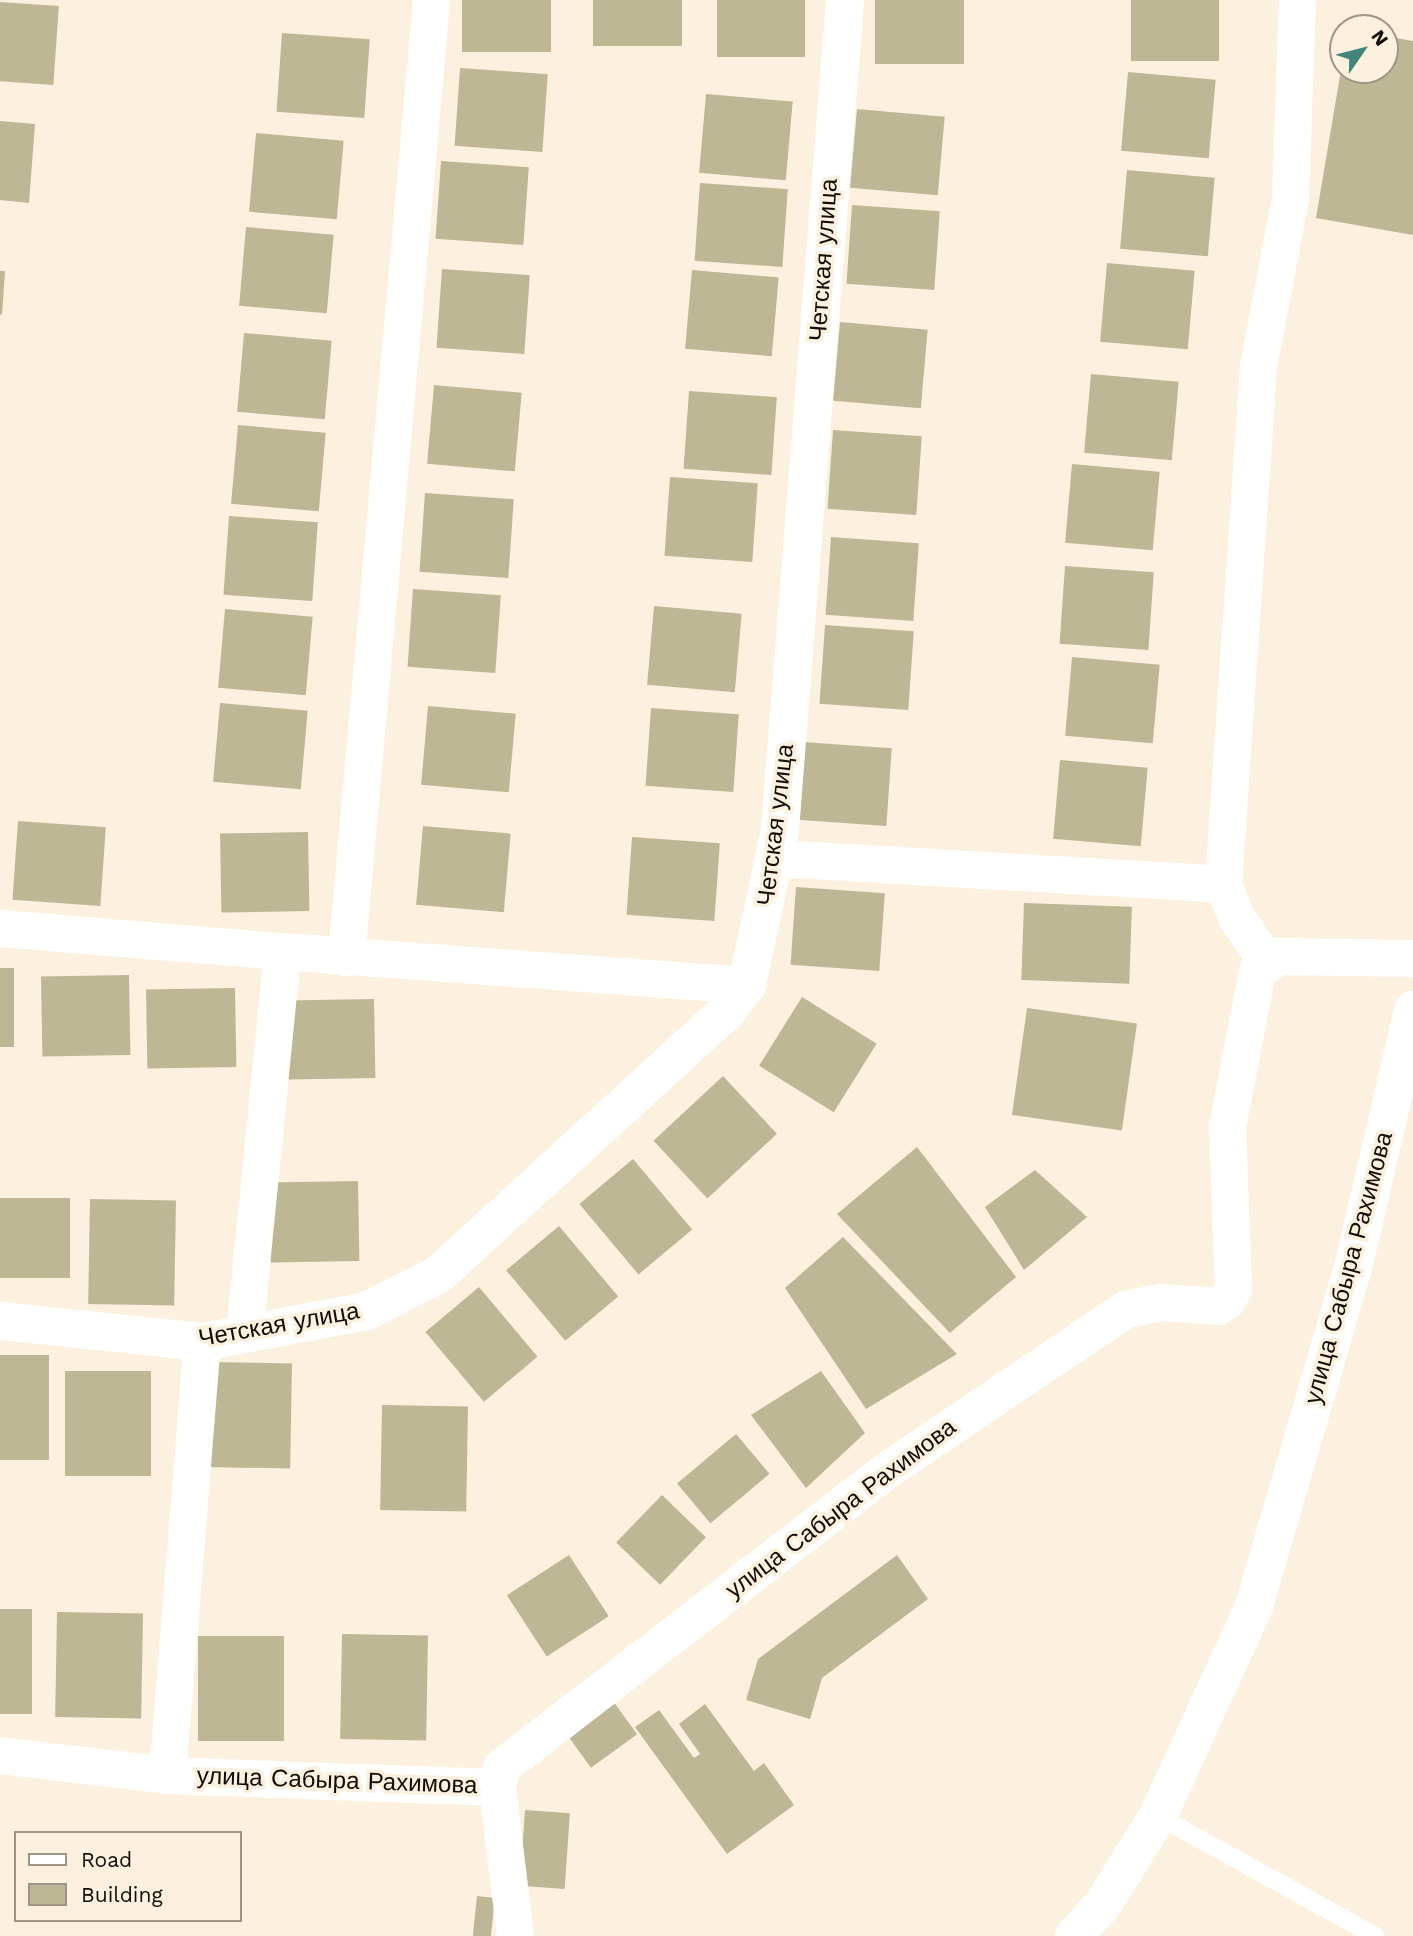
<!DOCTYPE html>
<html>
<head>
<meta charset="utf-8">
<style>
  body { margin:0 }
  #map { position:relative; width:1413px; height:1936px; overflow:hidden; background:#fcf0de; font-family:"Work Sans",sans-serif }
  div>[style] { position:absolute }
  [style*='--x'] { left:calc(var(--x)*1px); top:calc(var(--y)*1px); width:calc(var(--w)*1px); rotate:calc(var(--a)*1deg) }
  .building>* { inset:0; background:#bdb796; transform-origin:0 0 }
  .lane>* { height:18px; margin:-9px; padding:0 9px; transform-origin:9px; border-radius:9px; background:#fff }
  .street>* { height:37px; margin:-18.5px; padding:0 18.5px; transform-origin:18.5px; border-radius:18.5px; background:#fff }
  .secondary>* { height:38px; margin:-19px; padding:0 19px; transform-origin:19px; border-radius:19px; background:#fff }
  span { translate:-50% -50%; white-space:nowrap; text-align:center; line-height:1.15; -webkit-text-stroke:7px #fcf0de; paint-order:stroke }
  .street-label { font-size:24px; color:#130c04 }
  .legend { position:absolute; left:14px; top:1831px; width:228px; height:91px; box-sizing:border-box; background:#fcf0de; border:2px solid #9f9587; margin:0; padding:9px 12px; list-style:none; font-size:21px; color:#130c04 }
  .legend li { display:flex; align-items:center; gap:14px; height:35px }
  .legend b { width:35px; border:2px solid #9f9587 }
  .north { position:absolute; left:1329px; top:14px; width:70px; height:70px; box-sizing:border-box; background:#fcf0de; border:2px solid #9f9587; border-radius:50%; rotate:55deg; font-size:19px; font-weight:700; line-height:28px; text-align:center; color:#130c04 }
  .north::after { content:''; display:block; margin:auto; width:24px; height:32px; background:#42867b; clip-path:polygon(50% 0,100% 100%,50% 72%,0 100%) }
</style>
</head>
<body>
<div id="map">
  <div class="building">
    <i style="left:462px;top:0;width:89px;height:52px"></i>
    <i style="left:593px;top:0;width:89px;height:46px"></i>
    <i style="left:717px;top:0;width:88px;height:57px"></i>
    <i style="left:875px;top:0;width:89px;height:64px"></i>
    <i style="left:1131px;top:0;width:88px;height:61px"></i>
    <i style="left:0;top:2px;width:59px;height:79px;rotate:4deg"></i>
    <i style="left:282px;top:33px;width:88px;height:79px;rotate:4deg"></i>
    <i style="clip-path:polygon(1385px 36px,1413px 41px,1413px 235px,1316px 218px,1341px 70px,1385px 70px)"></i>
    <i style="left:460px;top:68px;width:88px;height:78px;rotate:4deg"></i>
    <i style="left:1128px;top:72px;width:88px;height:79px;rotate:5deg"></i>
    <i style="left:706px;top:94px;width:87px;height:79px;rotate:5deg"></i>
    <i style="left:857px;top:109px;width:88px;height:79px;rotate:5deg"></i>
    <i style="clip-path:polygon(0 121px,35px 124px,29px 203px,0 200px)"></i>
    <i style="left:256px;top:133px;width:88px;height:79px;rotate:5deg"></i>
    <i style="left:441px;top:161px;width:88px;height:78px;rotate:4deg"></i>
    <i style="left:1127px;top:170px;width:88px;height:79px;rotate:5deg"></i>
    <i style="left:700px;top:183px;width:88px;height:78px;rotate:4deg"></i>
    <i style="left:852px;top:205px;width:88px;height:79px;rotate:4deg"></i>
    <i style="left:246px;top:227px;width:88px;height:79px;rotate:5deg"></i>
    <i style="left:1107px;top:263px;width:88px;height:79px;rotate:5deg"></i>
    <i style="left:442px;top:269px;width:88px;height:79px;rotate:4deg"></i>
    <i style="left:692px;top:270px;width:87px;height:79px;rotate:5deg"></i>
    <i style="clip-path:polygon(0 271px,5px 271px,2px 315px,0 314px)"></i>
    <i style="left:840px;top:322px;width:88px;height:79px;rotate:5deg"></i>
    <i style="left:244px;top:333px;width:88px;height:79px;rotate:5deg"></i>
    <i style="left:1091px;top:374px;width:88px;height:79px;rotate:5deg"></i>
    <i style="left:434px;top:385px;width:88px;height:79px;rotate:5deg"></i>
    <i style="left:689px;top:391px;width:88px;height:78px;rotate:4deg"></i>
    <i style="left:238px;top:425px;width:88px;height:79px;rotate:5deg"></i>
    <i style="left:833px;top:430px;width:89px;height:79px;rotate:4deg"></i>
    <i style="left:1072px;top:464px;width:88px;height:79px;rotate:5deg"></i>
    <i style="left:670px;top:477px;width:88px;height:79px;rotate:4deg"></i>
    <i style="left:425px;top:493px;width:89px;height:79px;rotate:4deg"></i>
    <i style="left:229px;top:516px;width:89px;height:79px;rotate:4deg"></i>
    <i style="left:831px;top:537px;width:88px;height:78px;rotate:4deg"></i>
    <i style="left:1065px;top:566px;width:89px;height:78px;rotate:4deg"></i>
    <i style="left:413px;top:589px;width:88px;height:78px;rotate:4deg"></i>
    <i style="left:654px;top:606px;width:88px;height:79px;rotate:5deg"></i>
    <i style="left:225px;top:609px;width:88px;height:79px;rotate:5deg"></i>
    <i style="left:825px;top:625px;width:89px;height:79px;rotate:4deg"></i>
    <i style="left:1072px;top:657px;width:88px;height:79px;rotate:5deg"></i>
    <i style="left:220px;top:703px;width:88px;height:79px;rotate:5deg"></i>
    <i style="left:428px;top:706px;width:88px;height:79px;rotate:5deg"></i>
    <i style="left:651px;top:708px;width:88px;height:78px;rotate:4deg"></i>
    <i style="left:803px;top:742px;width:89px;height:78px;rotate:4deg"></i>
    <i style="left:1060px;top:760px;width:88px;height:79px;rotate:5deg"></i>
    <i style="left:18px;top:821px;width:88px;height:79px;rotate:4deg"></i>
    <i style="left:423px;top:826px;width:88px;height:79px;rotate:5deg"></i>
    <i style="left:308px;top:832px;width:79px;height:88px;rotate:89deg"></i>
    <i style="left:632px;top:837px;width:88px;height:78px;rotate:4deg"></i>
    <i style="left:796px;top:887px;width:89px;height:78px;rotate:4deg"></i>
    <i style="left:1024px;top:903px;width:108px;height:77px;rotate:2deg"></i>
    <i style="left:0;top:968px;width:14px;height:79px"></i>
    <i style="left:129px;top:975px;width:80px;height:88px;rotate:89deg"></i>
    <i style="left:235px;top:988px;width:79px;height:89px;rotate:89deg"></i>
    <i style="left:802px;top:997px;width:88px;height:81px;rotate:32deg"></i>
    <i style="left:374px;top:999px;width:79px;height:88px;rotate:89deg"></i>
    <i style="left:1027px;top:1008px;width:111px;height:108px;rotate:8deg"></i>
    <i style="left:723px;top:1076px;width:79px;height:95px;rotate:47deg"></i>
    <i style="clip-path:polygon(917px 1147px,1016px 1277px,950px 1333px,837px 1214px)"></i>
    <i style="left:633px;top:1159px;width:92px;height:70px;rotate:50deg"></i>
    <i style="clip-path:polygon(1035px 1170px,1087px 1217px,1024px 1270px,985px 1207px)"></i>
    <i style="left:358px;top:1181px;width:80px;height:89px;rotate:89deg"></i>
    <i style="left:0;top:1198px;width:70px;height:80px"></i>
    <i style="left:90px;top:1199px;width:86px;height:105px;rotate:1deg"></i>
    <i style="left:559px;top:1226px;width:92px;height:69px;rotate:50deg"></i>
    <i style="clip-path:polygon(843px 1237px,957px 1354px,866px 1409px,785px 1288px)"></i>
    <i style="left:479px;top:1287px;width:91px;height:70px;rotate:50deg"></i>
    <i style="left:0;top:1355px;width:49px;height:105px"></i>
    <i style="left:206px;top:1362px;width:86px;height:105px;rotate:1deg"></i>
    <i style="left:65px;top:1371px;width:86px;height:105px"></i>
    <i style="clip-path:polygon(821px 1371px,865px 1433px,806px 1488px,751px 1415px)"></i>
    <i style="left:382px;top:1405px;width:86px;height:105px;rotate:1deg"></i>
    <i style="left:736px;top:1434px;width:52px;height:77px;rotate:50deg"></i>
    <i style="left:662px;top:1495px;width:61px;height:66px;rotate:44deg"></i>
    <i style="left:569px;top:1555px;width:73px;height:74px;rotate:57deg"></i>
    <i style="clip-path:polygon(897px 1555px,928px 1599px,822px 1678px,810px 1719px,746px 1700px,758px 1659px)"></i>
    <i style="left:0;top:1609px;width:32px;height:105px"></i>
    <i style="left:57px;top:1612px;width:86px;height:105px;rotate:1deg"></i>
    <i style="left:342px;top:1634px;width:86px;height:105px;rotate:1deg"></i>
    <i style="left:198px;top:1636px;width:86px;height:105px"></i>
    <i style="left:613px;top:1701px;width:41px;height:57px;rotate:54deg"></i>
    <i style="clip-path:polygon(705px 1704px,754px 1771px,764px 1763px,794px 1805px,727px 1854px,635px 1727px,659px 1710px,694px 1758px,700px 1754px,679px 1724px)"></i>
    <i style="left:525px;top:1810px;width:45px;height:76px;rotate:4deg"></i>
    <i style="left:477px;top:1896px;width:18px;height:40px;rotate:6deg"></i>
  </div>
  <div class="lane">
    <i style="--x:1158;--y:1816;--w:248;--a:28.9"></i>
  </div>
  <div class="street">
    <i style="--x:777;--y:858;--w:447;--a:3.3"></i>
    <i style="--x:0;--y:928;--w:283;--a:4.7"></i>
    <i style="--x:346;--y:957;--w:961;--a:-84.92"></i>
    <i style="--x:1267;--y:961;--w:54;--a:-125.2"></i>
    <i style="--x:1236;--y:917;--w:35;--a:-112"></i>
    <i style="--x:1223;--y:884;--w:519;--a:-86.13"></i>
    <i style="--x:1258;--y:366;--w:171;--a:-79.2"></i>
    <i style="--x:1290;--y:198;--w:198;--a:-88"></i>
    <i style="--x:244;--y:1334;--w:385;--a:-84.3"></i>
    <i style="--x:282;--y:951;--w:466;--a:4.2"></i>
    <i style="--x:0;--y:1755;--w:168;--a:6.8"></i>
    <i style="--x:167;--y:1775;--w:330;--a:2.1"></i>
    <i style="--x:497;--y:1787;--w:20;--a:-79"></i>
    <i style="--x:501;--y:1767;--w:492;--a:-37.6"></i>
    <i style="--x:891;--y:1467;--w:282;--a:-34"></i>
    <i style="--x:1125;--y:1309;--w:38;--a:-11"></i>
    <i style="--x:1162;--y:1302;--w:55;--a:4.2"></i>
    <i style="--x:1217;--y:1306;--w:10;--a:-29"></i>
    <i style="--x:1226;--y:1301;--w:14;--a:-60"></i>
    <i style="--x:1233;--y:1289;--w:163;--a:-92.1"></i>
    <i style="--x:1227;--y:1126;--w:158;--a:-79"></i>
    <i style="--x:1257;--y:971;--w:27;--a:-34"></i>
    <i style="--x:1279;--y:956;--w:134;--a:0.9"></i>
    <i style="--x:167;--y:1775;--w:434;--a:-85.4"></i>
    <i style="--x:497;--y:1787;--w:150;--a:83.1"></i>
  </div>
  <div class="secondary">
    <i style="--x:0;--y:1321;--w:203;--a:5.9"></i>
    <i style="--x:202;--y:1342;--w:168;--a:-10.6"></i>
    <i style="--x:367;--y:1311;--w:80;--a:-26.9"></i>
    <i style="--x:438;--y:1275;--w:393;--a:-42.4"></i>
    <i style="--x:728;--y:1010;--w:31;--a:-53"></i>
    <i style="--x:747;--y:985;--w:158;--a:-78"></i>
    <i style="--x:780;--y:830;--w:833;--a:-85.52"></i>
    <i style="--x:1074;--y:1936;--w:43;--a:-47.8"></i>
    <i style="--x:1103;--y:1904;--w:104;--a:-58"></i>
    <i style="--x:1158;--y:1816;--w:231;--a:-65.4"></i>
    <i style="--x:1254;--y:1606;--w:352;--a:-73.7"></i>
    <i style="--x:1353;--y:1268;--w:265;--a:-76.9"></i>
  </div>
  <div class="street-label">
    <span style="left:824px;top:260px;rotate:-86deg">Четская улица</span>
    <span style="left:776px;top:825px;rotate:-83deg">Четская улица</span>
    <span style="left:1349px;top:1268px;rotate:-75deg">улица Сабыра Рахимова</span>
    <span style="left:279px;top:1325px;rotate:-10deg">Четская улица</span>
    <span style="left:841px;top:1509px;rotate:-37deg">улица Сабыра Рахимова</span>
    <span style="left:337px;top:1781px;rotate:2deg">улица Сабыра Рахимова</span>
  </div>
  <ul class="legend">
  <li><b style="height:9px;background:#fff"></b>Road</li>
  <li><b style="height:19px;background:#bdb796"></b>Building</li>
  </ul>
  <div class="north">N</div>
</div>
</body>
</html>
